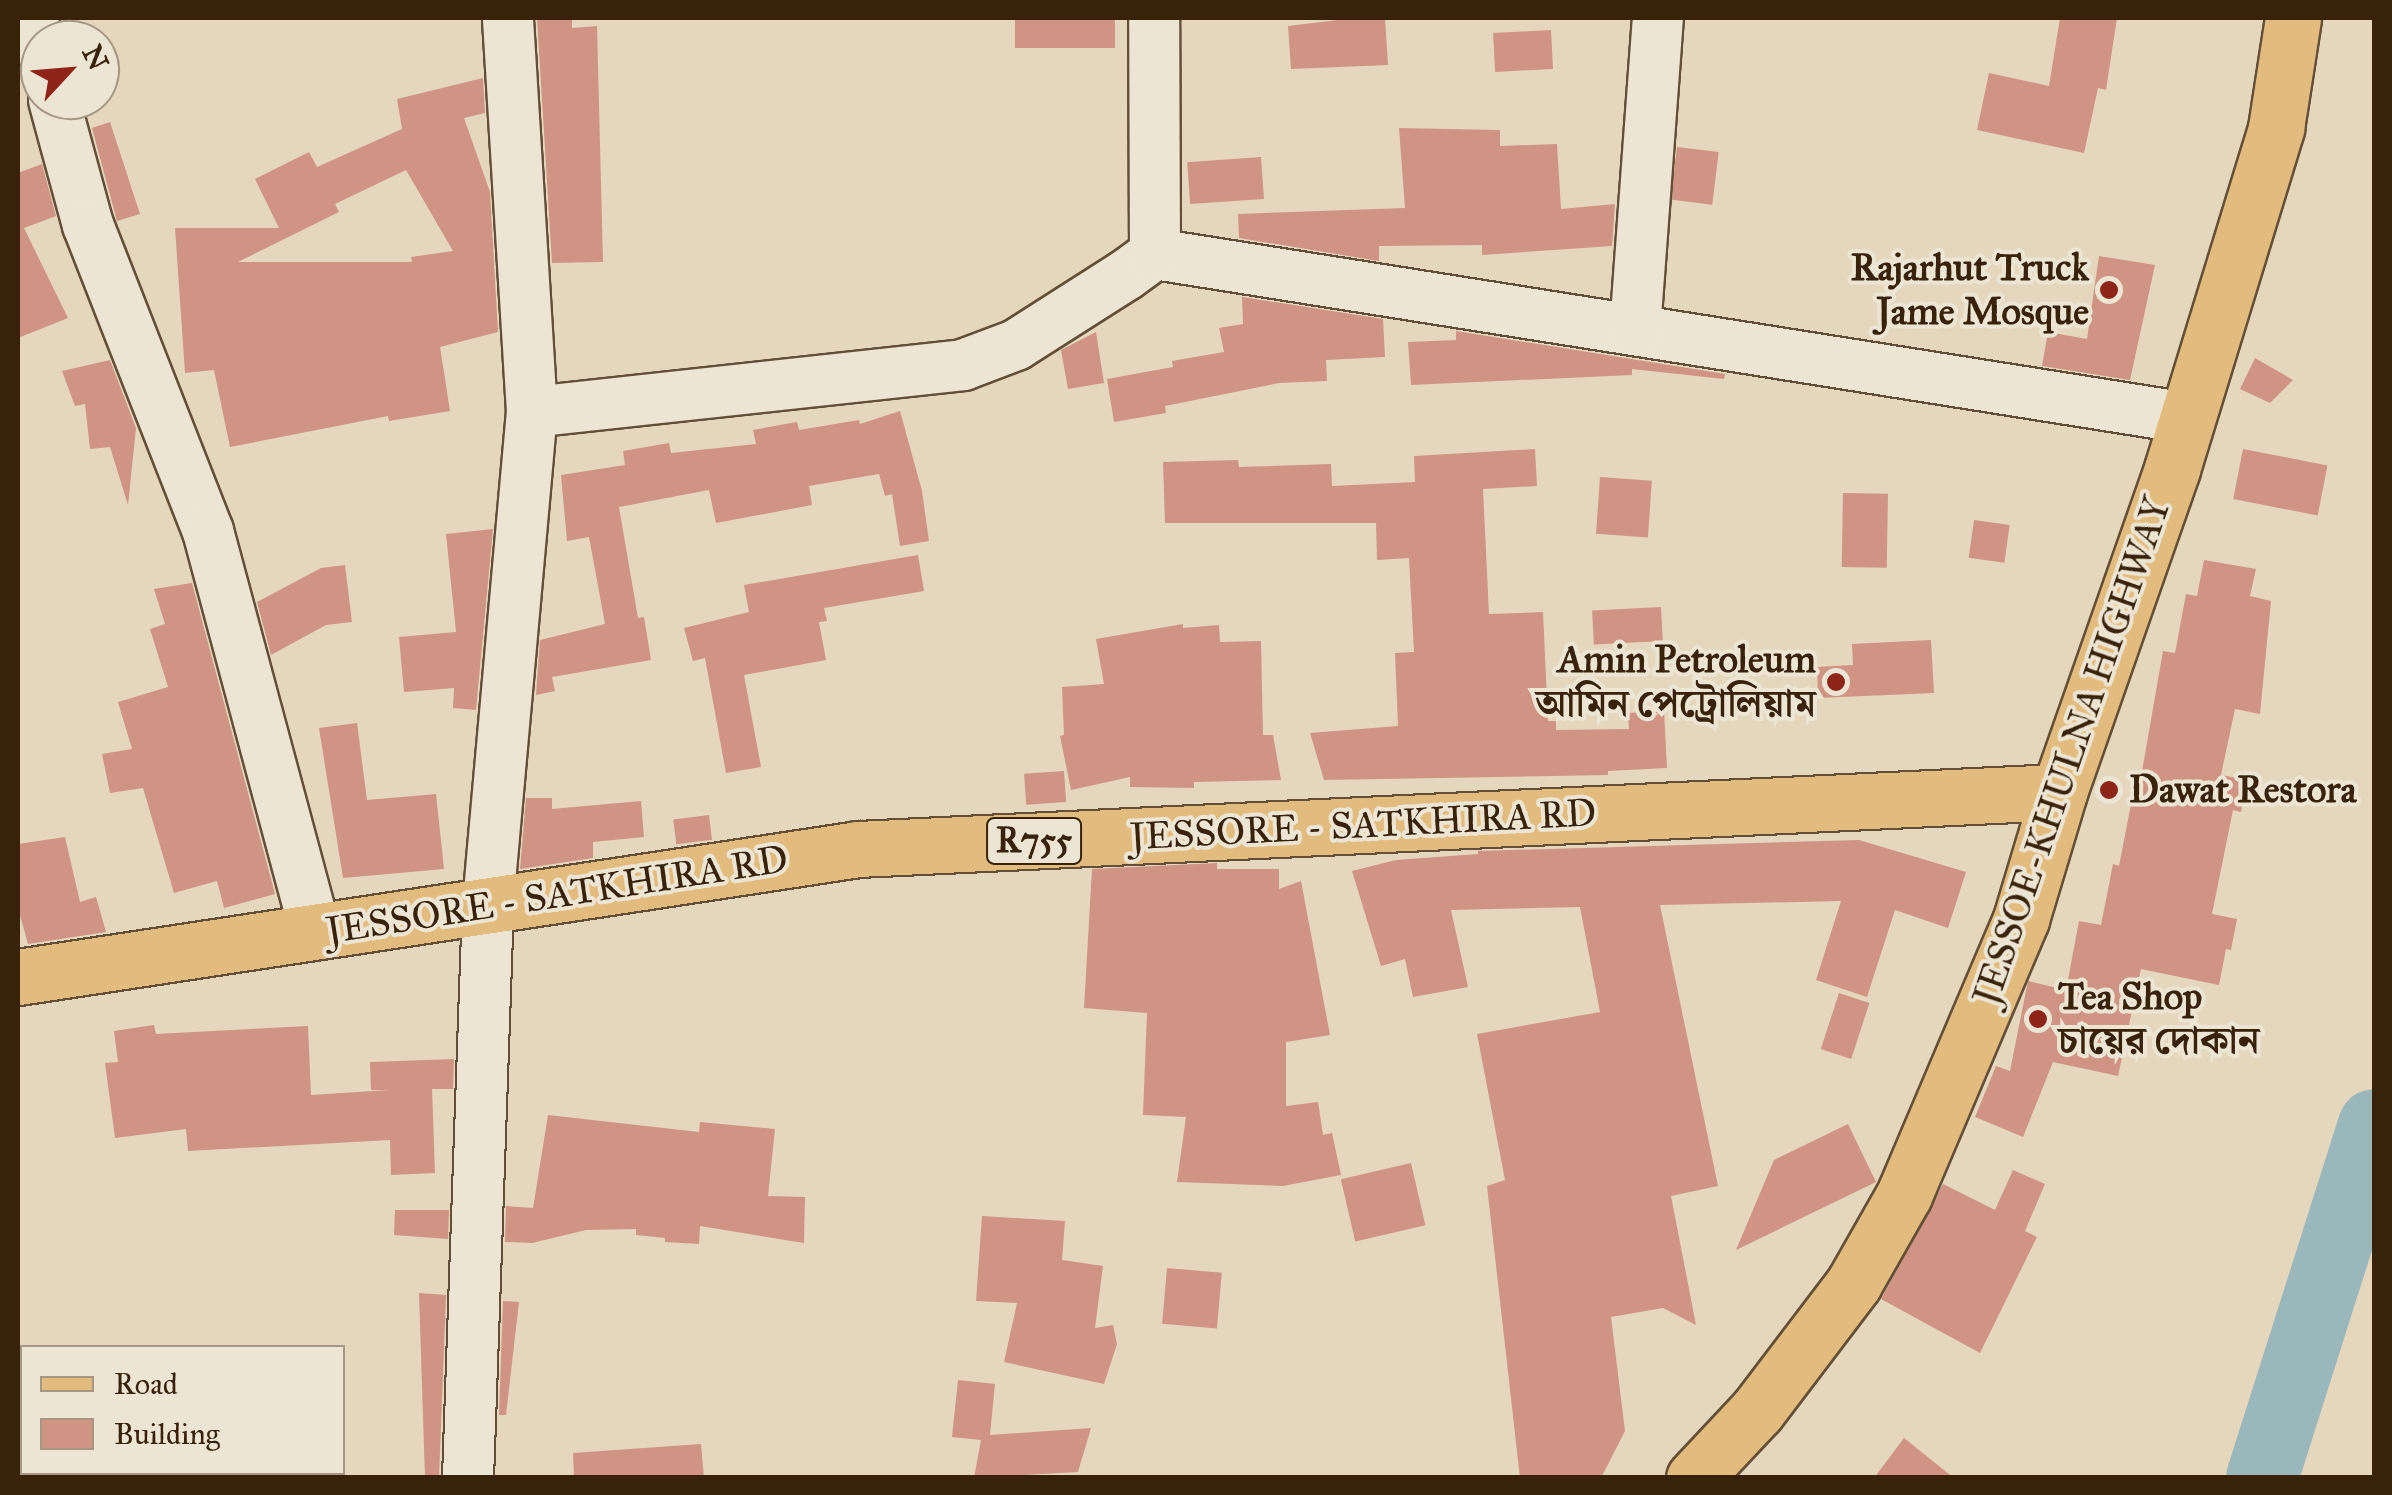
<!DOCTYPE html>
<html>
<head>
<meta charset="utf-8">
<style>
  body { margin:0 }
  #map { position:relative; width:2392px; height:1495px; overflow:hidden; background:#e4d7bd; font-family:"IM FELL Great Primer","Noto Serif Bengali",serif }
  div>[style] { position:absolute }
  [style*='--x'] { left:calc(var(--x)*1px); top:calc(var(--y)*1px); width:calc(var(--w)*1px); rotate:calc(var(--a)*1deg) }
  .river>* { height:72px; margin:-36px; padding:0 36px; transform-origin:36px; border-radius:36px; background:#9ab7bb }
  .building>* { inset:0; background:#cf9483; transform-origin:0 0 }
  .roads { filter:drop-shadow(2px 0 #634f37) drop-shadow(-2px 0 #634f37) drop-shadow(0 2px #634f37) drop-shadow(0 -2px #634f37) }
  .minor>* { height:50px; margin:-25px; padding:0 25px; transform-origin:25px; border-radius:25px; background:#ede5d4 }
  .major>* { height:55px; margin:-27.5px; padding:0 27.5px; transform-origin:27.5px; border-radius:27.5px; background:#e2bc7e }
  .highway>* { height:55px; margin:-27.5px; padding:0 27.5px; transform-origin:27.5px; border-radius:27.5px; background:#e2bc7e }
  .dots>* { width:28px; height:28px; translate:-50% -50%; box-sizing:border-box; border:5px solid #ede5d4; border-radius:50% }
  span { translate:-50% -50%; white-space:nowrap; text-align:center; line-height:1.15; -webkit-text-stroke:8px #ede5d4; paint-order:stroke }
  .shield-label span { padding:2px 8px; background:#ede5d4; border:2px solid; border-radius:8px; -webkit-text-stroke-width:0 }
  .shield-label { font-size:35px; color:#38220a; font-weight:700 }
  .poi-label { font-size:38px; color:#38220a; font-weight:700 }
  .right { translate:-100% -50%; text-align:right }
  .left { translate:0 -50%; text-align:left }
  .street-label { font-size:38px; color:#38220a }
  .frame { position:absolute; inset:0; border:20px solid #38220a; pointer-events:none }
  .legend { position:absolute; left:20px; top:1345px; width:325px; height:130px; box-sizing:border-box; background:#ede5d4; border:2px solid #a59783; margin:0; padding:12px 18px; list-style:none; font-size:30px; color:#38220a }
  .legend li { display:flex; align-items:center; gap:20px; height:50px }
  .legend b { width:50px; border:2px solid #a59783 }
  .north { position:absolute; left:20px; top:20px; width:100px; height:100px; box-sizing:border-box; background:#ede5d4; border:2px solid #a59783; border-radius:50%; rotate:64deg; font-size:28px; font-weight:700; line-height:40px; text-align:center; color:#38220a }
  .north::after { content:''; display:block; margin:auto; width:35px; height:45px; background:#8f2418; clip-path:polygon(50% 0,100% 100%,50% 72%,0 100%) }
</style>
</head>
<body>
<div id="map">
  <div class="river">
    <i style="--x:2262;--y:1478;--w:370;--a:-72.4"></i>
  </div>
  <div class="building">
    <i style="clip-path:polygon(537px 18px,572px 18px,572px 28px,597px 26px,603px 262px,552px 263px)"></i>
    <i style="left:1015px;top:18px;width:100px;height:30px"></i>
    <i style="clip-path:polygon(1354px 18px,1385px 18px,1388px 65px,1291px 69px,1288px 26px)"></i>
    <i style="clip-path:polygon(2060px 18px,2117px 18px,2106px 90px,2098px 88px,2084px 153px,1977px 130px,1989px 73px,2049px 86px)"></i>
    <i style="left:1551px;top:30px;width:39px;height:58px;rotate:87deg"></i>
    <i style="clip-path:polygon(evenodd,483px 78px,485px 113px,464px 118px,490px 192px,498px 332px,440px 347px,450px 411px,389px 421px,388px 416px,230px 447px,214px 370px,185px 373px,175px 228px,279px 228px,255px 179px,309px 152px,317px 167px,402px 129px,397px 99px,483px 78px,406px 170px,453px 251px,411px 257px,412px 262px,238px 262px,339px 212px,335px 204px,406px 170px)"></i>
    <i style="clip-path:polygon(110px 122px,140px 214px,117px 221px,92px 128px)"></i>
    <i style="clip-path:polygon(1399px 128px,1500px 130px,1500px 146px,1557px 144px,1561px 209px,1615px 204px,1612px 246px,1482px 255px,1482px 245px,1379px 246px,1379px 261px,1239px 238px,1238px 214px,1405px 208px)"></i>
    <i style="left:1677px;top:147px;width:42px;height:53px;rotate:7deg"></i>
    <i style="left:1261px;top:157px;width:42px;height:74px;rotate:86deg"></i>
    <i style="clip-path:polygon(42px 164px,56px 216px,24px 228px,68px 318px,18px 338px,18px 173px)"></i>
    <i style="clip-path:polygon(2099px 256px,2155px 265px,2130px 380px,2042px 366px,2048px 332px,2087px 339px)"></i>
    <i style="clip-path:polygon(1242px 297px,1383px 319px,1385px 357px,1326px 360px,1327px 381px,1279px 383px,1165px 406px,1166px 413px,1114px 422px,1107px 379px,1173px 367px,1172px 361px,1224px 352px,1219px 328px,1243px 324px)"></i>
    <i style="clip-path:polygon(1456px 331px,1725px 374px,1724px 379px,1632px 369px,1632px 375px,1411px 385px,1408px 342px,1456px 340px)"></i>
    <i style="clip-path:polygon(1096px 332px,1104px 383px,1068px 389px,1061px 350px)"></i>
    <i style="clip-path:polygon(2255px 358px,2293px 380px,2270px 403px,2240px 389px)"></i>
    <i style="clip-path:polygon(110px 360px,136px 428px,128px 505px,110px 447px,90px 449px,85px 404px,75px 406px,62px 371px)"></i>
    <i style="clip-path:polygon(900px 411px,922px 491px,929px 541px,900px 546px,892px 494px,885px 496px,879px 474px,809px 486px,812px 505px,716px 523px,709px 490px,619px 507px,638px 618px,644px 617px,651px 660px,552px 677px,555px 691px,536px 695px,540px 640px,605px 624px,589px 537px,567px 541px,561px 475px,625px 465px,623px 451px,669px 443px,671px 453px,756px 444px,753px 430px,797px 422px,799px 430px,859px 420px,860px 424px)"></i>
    <i style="clip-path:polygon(1535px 449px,1537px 486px,1483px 489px,1489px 614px,1543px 612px,1548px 721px,1556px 721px,1556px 730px,1629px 729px,1628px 713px,1664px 711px,1667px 768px,1608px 771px,1608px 775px,1324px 780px,1310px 733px,1398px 726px,1395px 653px,1414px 652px,1409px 558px,1377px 560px,1376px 523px,1165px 523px,1163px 462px,1238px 460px,1239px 467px,1331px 464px,1332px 486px,1415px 482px,1414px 456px)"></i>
    <i style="left:2243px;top:449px;width:86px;height:51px;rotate:11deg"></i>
    <i style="left:1600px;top:477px;width:52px;height:57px;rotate:4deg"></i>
    <i style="left:1843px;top:493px;width:45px;height:74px;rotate:1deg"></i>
    <i style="left:1974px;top:520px;width:36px;height:38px;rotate:8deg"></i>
    <i style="clip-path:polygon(493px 529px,476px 710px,453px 708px,454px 688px,404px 692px,399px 637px,456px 632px,446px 534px)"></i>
    <i style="clip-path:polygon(918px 555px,924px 591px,824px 608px,827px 621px,819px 622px,826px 660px,744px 675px,761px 767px,726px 773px,705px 658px,693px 661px,684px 628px,749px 612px,744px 585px)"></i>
    <i style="clip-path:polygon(2204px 560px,2256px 569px,2250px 596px,2271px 601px,2260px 714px,2235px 709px,2221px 775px,2247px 780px,2241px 812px,2233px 810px,2212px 914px,2237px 919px,2231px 950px,2226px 949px,2219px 985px,2141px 969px,2118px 1076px,2053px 1062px,2023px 1137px,1975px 1117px,1996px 1066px,2010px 1071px,2028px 981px,2066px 990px,2079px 921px,2101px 925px,2113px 864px,2119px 866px,2132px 799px,2137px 800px,2163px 651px,2175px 653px,2186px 594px,2197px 596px)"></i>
    <i style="clip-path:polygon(345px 565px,352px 622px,326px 625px,271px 655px,257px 602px,321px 568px)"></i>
    <i style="clip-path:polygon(192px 583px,275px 894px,224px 908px,217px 881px,174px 893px,143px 788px,110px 793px,102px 754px,132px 749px,118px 702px,168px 687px,150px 629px,165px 624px,154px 589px)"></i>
    <i style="left:1661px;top:607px;width:34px;height:69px;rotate:87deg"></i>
    <i style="clip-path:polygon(1183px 624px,1183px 628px,1219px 625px,1220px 642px,1261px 641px,1263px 735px,1273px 735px,1281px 780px,1194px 782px,1194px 788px,1130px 787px,1130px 777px,1071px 790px,1060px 736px,1064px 735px,1062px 687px,1104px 684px,1096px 639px)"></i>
    <i style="clip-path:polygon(1931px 640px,1934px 693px,1818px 698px,1817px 667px,1853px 665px,1852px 644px)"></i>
    <i style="clip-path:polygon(357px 723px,367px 800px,436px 794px,444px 869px,343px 878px,319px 728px)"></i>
    <i style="left:1064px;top:771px;width:31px;height:40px;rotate:86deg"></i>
    <i style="clip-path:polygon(526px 798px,552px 798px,552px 809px,641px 801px,644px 837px,593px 842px,593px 858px,520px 869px)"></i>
    <i style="left:709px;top:815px;width:25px;height:36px;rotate:83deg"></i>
    <i style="clip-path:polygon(65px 837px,80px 902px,96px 897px,106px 932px,28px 944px,18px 908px,18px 844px)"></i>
    <i style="clip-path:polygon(1859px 840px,1966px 872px,1948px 928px,1895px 910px,1867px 997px,1816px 980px,1841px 901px,1660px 905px,1718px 1186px,1671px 1196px,1696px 1325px,1663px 1308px,1611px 1317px,1625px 1431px,1601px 1478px,1520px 1478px,1487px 1186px,1505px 1180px,1477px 1034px,1600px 1012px,1580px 907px,1451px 910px,1468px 987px,1413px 997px,1405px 959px,1381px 966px,1352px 871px,1396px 860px,1478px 854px,1478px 851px)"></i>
    <i style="clip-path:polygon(1217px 863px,1217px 869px,1279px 869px,1279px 889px,1301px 881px,1330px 1035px,1286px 1042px,1286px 1106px,1318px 1102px,1323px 1135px,1332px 1133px,1341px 1175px,1283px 1186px,1177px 1182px,1186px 1117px,1143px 1115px,1147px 1013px,1084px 1008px,1092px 869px)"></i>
    <i style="left:1839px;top:993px;width:32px;height:59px;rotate:18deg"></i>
    <i style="clip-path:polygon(154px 1025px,156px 1034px,308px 1026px,311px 1095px,389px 1090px,371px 1090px,370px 1062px,454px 1059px,453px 1089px,432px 1089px,435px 1173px,391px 1175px,390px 1140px,188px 1151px,186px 1129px,115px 1138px,105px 1063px,118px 1062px,114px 1031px)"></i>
    <i style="clip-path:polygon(548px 1115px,699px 1132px,700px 1122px,775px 1129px,768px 1196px,805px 1197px,804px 1243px,700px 1226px,699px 1244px,665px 1242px,665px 1238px,636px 1235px,636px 1229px,586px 1230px,532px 1243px,505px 1242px,506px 1206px,533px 1208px)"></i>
    <i style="clip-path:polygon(1848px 1124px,1876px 1182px,1736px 1250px,1774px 1160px)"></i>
    <i style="left:1411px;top:1163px;width:64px;height:72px;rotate:77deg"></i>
    <i style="clip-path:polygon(2013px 1170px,2045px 1184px,2025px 1231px,2037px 1237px,1980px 1353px,1881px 1299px,1943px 1184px,1995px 1210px)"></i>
    <i style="clip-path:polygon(395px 1210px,449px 1210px,448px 1239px,394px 1235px)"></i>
    <i style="clip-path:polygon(982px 1216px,1065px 1221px,1062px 1260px,1103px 1266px,1095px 1328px,1113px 1325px,1117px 1344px,1104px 1384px,1004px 1362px,1017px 1303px,976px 1301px)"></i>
    <i style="left:1167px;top:1268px;width:55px;height:56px;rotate:5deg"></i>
    <i style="clip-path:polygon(419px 1293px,446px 1295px,439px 1478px,425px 1478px)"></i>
    <i style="clip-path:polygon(503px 1301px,519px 1302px,506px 1415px,499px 1415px)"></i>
    <i style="clip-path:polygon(958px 1380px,995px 1384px,990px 1435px,1091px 1428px,1078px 1472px,974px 1478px,981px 1440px,952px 1437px)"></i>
    <i style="clip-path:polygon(1904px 1438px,1954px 1478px,1874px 1478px)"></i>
    <i style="clip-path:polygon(701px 1444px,704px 1478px,574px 1478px,573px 1453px)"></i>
  </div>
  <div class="roads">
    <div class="minor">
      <i style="--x:32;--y:18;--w:31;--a:75"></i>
      <i style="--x:54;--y:100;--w:130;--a:74.8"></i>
      <i style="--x:88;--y:225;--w:329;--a:68.6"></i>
      <i style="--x:208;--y:531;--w:414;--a:75"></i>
      <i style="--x:1155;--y:254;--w:1045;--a:9.03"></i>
      <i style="--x:1635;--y:330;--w:313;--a:-85.8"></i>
      <i style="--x:532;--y:412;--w:434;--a:-6.2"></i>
      <i style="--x:963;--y:365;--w:57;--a:-20.7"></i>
      <i style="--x:1016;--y:345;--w:130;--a:-32.5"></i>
      <i style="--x:1126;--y:275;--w:36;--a:-36"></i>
      <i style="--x:1155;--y:254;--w:236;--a:-90.2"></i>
      <i style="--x:468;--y:1478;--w:574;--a:-88"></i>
      <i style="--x:488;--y:904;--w:494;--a:-84.9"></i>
      <i style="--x:532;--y:412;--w:395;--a:-93.5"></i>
    </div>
    <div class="major">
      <i style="--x:18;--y:977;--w:850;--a:-8.66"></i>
      <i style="--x:858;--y:849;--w:1202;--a:-2.72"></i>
    </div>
    <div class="highway">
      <i style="--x:1694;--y:1478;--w:92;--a:-46.8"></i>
      <i style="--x:1757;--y:1411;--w:161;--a:-52.8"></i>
      <i style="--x:1854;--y:1283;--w:101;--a:-60.4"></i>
      <i style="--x:1904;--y:1195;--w:300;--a:-67"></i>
      <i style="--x:2021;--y:919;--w:133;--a:-73.3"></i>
      <i style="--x:2059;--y:792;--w:342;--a:-70.7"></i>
      <i style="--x:2172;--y:469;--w:357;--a:-73"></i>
      <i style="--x:2276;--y:128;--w:111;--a:-81.2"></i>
    </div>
  </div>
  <div class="dots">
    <i style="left:2109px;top:290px;background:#8f2418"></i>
    <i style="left:1836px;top:682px;background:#8f2418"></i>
    <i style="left:2109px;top:790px;background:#8f2418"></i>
    <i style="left:2038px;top:1019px;background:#8f2418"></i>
  </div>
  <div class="shield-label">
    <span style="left:1034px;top:841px">R755</span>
  </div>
  <div class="poi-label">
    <span class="right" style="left:2089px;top:290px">Rajarhut Truck<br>Jame Mosque</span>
    <span class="right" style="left:1816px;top:682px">Amin Petroleum<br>আমিন পেট্রোলিয়াম</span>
    <span class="left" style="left:2129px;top:790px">Dawat Restora</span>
    <span class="left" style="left:2058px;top:1019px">Tea Shop<br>চায়ের দোকান</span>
  </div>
  <div class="street-label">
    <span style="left:2072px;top:751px;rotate:-71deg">JESSOE-KHULNA HIGHWAY</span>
    <span style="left:1363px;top:825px;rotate:-3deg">JESSORE - SATKHIRA RD</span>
    <span style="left:557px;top:895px;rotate:-9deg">JESSORE - SATKHIRA RD</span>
  </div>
  <div class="frame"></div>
  <ul class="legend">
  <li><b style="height:12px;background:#e2bc7e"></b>Road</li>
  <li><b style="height:28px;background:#cf9483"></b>Building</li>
  </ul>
  <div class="north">N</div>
</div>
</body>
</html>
